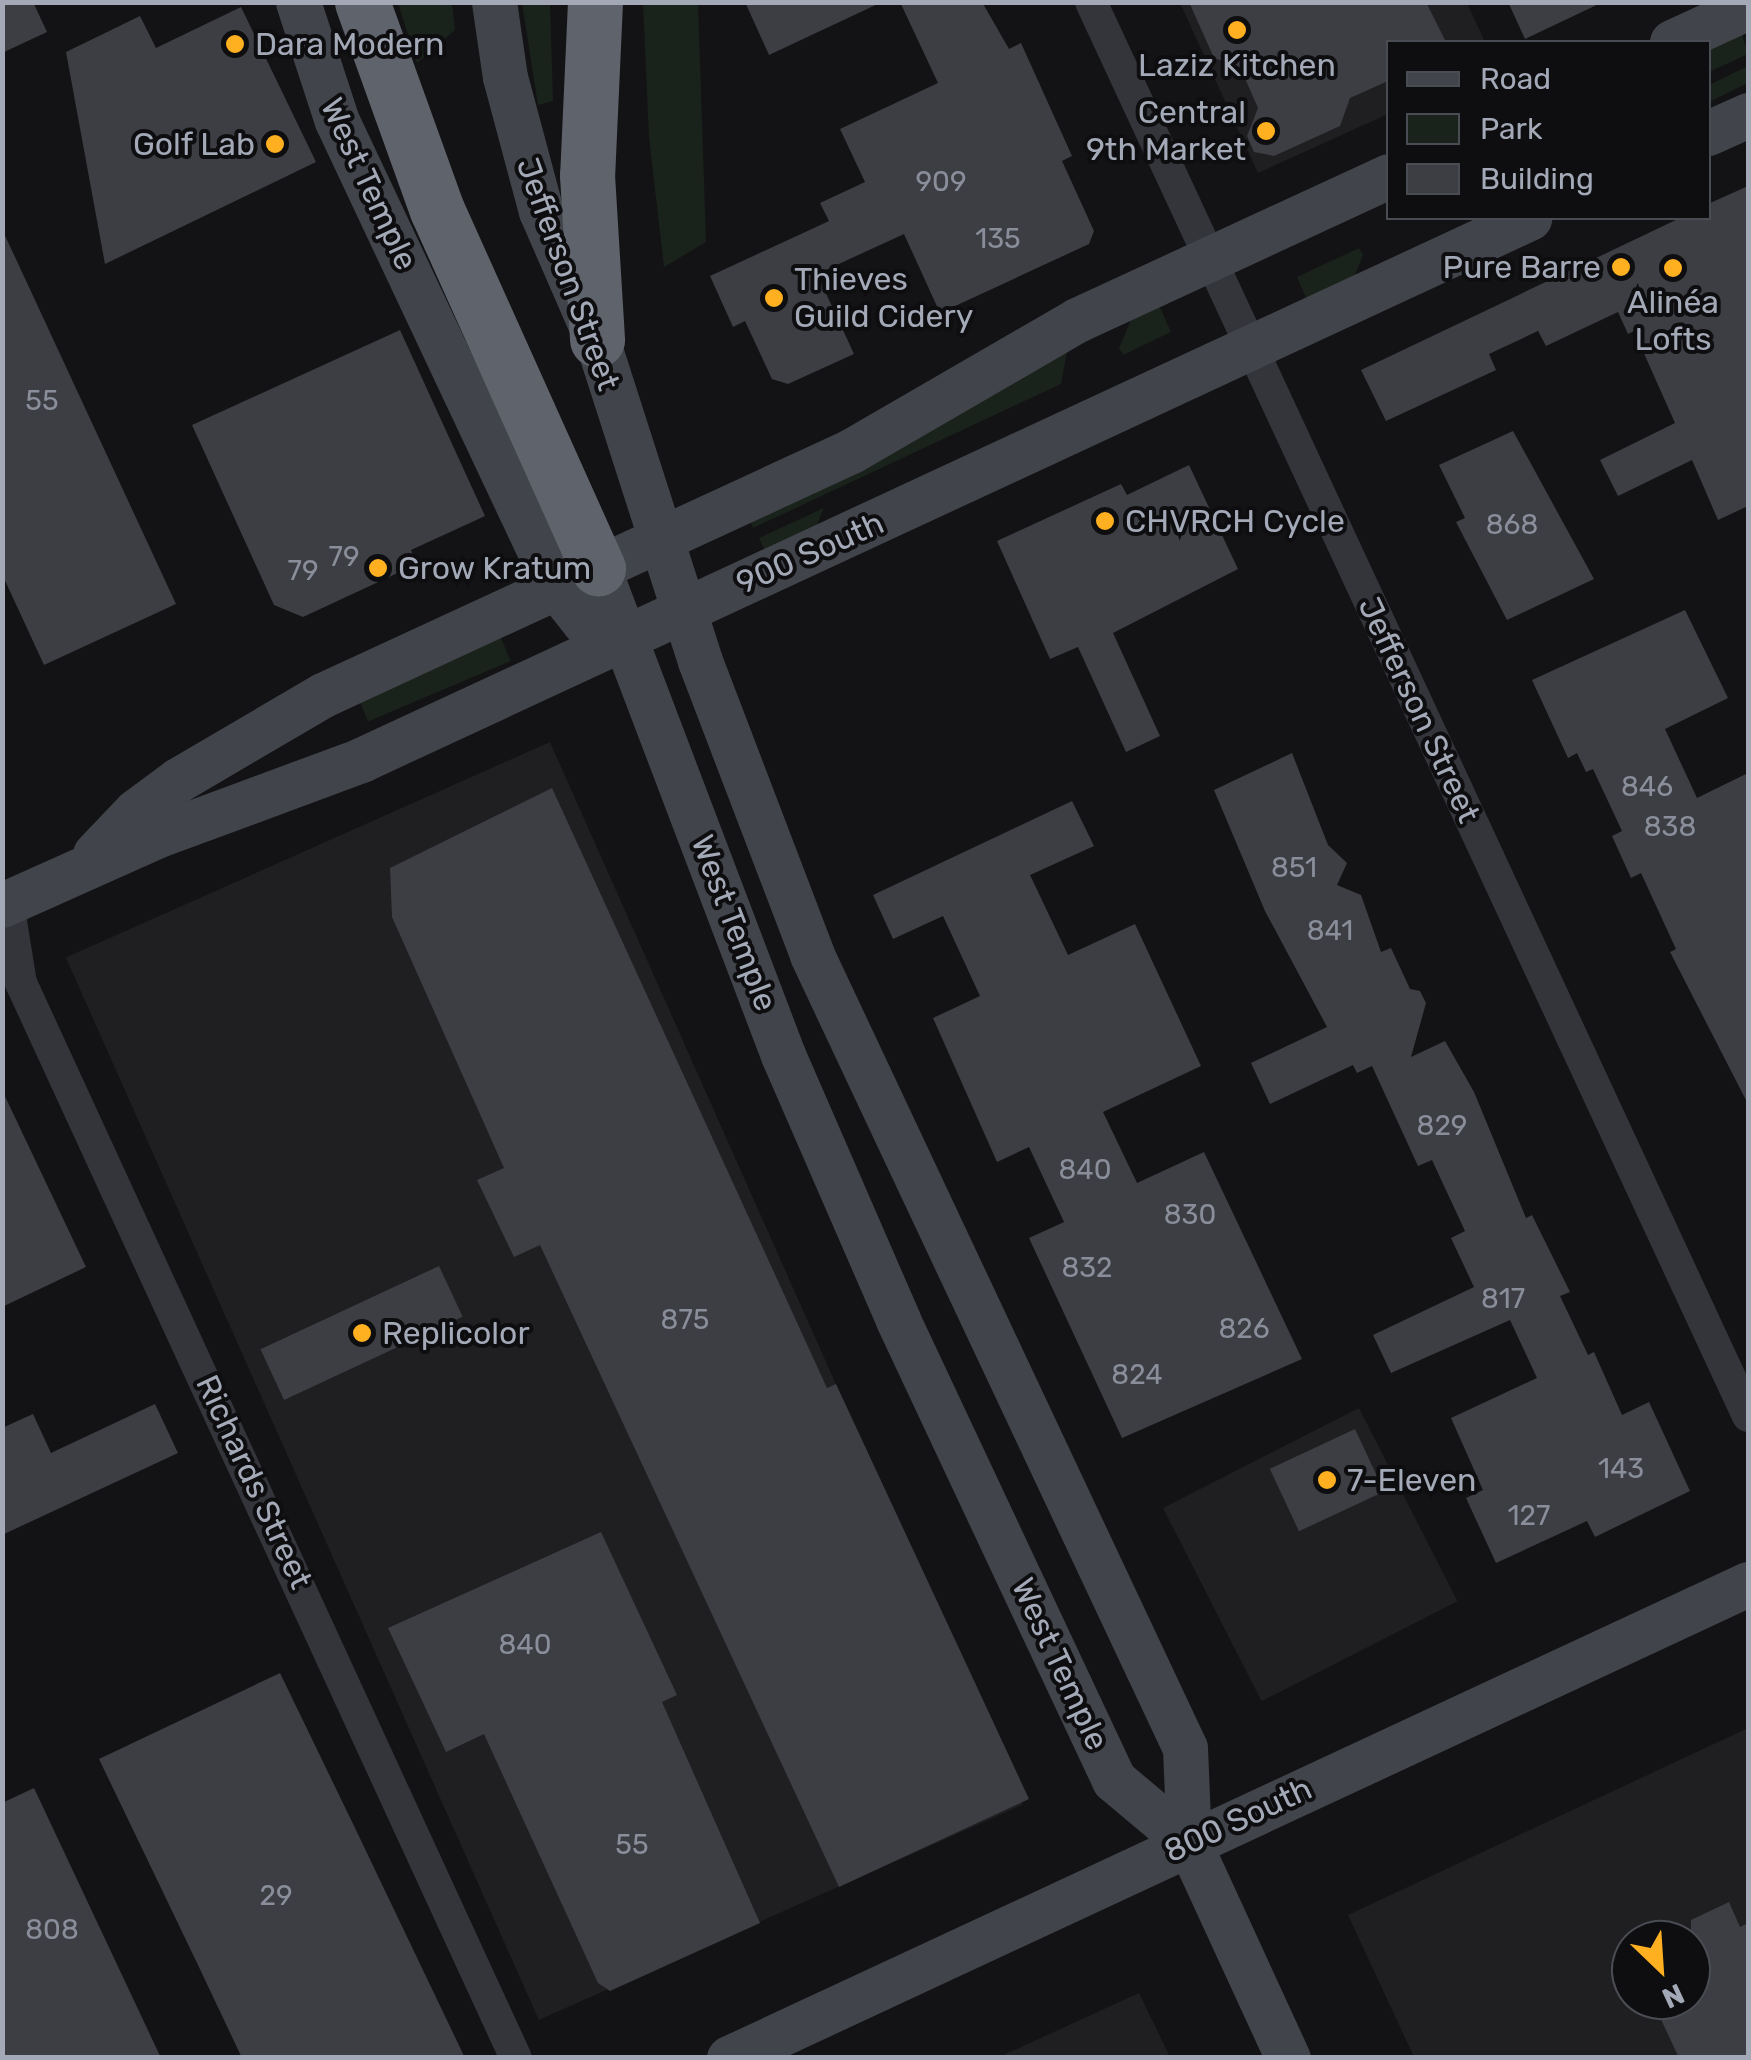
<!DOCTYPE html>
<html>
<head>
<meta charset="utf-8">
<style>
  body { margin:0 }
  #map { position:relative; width:1751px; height:2060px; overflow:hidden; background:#131315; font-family:Rubik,sans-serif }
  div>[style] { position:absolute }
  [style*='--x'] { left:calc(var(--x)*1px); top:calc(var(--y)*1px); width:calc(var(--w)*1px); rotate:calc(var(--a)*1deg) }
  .built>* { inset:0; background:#1f1f22; transform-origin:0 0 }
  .green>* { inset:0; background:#1a231b; transform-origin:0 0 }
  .building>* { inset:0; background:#3c3e43; transform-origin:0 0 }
  .street>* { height:32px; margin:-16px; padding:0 16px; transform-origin:16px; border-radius:16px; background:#33353a }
  .secondary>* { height:45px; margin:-22.5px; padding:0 22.5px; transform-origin:22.5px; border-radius:22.5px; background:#41444a }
  .highway>* { height:55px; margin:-27.5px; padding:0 27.5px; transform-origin:27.5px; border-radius:27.5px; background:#5f636c }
  .dots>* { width:28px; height:28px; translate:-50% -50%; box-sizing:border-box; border:5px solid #0e0e10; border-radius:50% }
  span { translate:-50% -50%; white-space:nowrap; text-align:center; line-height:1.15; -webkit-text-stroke:8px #0e0e10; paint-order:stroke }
  .number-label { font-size:28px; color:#898e9a }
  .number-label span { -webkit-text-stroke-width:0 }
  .poi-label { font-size:32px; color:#a3a9b7 }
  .left { translate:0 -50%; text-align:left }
  .right { translate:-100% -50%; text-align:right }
  .street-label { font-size:32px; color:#a3a9b7 }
  .frame { position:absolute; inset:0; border:5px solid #a3a9b7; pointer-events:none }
  .legend { position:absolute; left:1386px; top:40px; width:325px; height:180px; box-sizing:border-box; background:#0e0e10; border:2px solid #4a4c53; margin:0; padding:12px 18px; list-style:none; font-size:30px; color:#a3a9b7 }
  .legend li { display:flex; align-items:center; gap:20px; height:50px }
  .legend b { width:50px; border:2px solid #4a4c53 }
  .north { position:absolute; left:1611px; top:1920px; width:100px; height:100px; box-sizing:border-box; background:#0e0e10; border:2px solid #4a4c53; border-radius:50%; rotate:155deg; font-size:28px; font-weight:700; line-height:40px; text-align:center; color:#a3a9b7 }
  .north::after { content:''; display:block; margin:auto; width:35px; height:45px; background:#ffb020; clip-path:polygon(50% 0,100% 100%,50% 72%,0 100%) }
</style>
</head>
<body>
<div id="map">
  <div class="built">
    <i style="clip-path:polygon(1180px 3px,1467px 3px,1485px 42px,1388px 42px,1388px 114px,1258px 173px)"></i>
    <i style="left:550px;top:742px;width:1163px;height:530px;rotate:66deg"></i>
    <i style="left:1359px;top:1408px;width:217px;height:220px;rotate:63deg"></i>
    <i style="clip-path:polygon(evenodd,1748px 1728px,1748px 2057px,1414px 2057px,1348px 1915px,1748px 1728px,1631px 1940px,1691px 1940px,1691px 2000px,1631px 2000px,1631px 1940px)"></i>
    <i style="clip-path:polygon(1139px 1993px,1170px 2057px,999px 2057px)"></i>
  </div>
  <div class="green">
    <i style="clip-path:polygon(398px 3px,452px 3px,455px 30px,417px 63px)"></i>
    <i style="clip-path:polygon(522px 3px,550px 3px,553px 101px,538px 105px)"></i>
    <i style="clip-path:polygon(643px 3px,698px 3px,706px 242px,664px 267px,649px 137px)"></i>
    <i style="clip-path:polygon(1741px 31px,1748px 54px,1709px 72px,1708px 42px)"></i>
    <i style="clip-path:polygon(1748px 66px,1748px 83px,1709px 102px,1709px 85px)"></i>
    <i style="clip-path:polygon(1359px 248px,1363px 255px,1348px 292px,1311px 310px,1297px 277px)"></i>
    <i style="clip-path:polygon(1158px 303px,1171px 332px,1123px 355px,1119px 348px,1136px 309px)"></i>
    <i style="clip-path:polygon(1068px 347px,1061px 384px,753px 528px,747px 514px)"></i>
    <i style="clip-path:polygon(824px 508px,806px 549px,767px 555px,759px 538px)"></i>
    <i style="left:501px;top:638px;width:25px;height:155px;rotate:67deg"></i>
  </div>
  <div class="building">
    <i style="clip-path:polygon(2px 2px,33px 2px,47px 32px,2px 53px)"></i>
    <i style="clip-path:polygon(745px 2px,882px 2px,769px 55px)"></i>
    <i style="clip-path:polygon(900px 2px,982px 2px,1009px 49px,1021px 43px,1072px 156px,1062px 161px,1094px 231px,1089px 244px,940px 313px,904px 234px,817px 274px,854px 354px,788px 384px,772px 379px,745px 321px,733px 327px,710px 276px,829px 221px,820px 203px,865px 182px,840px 129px,938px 83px)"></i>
    <i style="clip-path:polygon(1189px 2px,1426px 2px,1446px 42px,1388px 42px,1388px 81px,1350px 98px,1340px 126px,1274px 156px,1254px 152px,1247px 136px,1258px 108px,1240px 67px,1214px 58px)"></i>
    <i style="clip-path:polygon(1508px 2px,1603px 2px,1525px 39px)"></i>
    <i style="clip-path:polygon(241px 7px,316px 162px,105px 264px,66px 52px,140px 16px,156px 48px)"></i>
    <i style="clip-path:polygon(1748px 186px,1748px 506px,1718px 520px,1692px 460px,1618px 496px,1600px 460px,1675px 423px,1634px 331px,1628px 334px,1618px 312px,1546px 346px,1538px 331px,1489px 354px,1496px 370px,1386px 421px,1361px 370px,1680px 218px,1708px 218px,1708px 204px)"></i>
    <i style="clip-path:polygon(2px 229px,176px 604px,44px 665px,2px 574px)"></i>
    <i style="clip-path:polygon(400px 330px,485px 516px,411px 550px,417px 564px,303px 617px,274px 605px,192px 425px)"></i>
    <i style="clip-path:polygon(1513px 431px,1594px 579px,1507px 620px,1456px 522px,1465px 518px,1439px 465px)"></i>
    <i style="clip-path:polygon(1189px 465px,1238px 569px,1113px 633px,1160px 736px,1126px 752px,1078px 647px,1050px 659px,997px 541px,1121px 484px,1127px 495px)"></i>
    <i style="clip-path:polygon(1685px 610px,1728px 698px,1665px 729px,1697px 798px,1748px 773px,1748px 1104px,1670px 952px,1676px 949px,1641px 873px,1631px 878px,1612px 836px,1622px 831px,1593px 769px,1586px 772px,1577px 753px,1568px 758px,1532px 680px)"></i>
    <i style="clip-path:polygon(1292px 753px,1328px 845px,1347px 863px,1337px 885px,1361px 895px,1381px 952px,1391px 948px,1410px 989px,1420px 991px,1426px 1003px,1411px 1057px,1445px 1041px,1474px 1092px,1526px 1218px,1532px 1215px,1570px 1292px,1560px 1296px,1588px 1355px,1594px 1352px,1622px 1415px,1649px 1402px,1690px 1491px,1595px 1537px,1587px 1521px,1496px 1563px,1466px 1498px,1483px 1490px,1451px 1418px,1537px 1378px,1510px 1320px,1391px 1373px,1373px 1335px,1474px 1287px,1451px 1238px,1465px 1231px,1432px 1160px,1418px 1166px,1372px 1066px,1357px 1073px,1353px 1065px,1270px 1104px,1251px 1063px,1327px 1027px,1265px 911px,1214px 790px)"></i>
    <i style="clip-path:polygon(552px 788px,827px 1388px,836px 1384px,1029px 1799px,839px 1887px,540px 1245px,514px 1257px,477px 1180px,504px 1168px,392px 917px,390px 868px)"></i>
    <i style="clip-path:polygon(1072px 801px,1094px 846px,1030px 875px,1068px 955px,1135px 924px,1201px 1066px,1103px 1112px,1137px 1183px,1204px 1152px,1302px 1359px,1122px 1438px,1029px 1238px,1064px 1222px,1029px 1147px,997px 1162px,933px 1018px,980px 996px,943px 916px,893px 939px,873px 895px)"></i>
    <i style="clip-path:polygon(2px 1090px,86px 1267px,2px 1307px)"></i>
    <i style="left:439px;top:1266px;width:56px;height:197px;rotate:65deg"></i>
    <i style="clip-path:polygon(155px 1404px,178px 1453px,2px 1535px,2px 1428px,33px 1414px,51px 1453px)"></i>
    <i style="left:1355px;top:1429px;width:69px;height:94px;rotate:65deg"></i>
    <i style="clip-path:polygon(601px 1532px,677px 1695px,662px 1702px,760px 1923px,610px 1991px,598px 1983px,484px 1734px,446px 1752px,388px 1628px)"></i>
    <i style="clip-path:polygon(280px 1673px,355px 1828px,465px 2058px,242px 2058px,198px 1965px,99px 1759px)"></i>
    <i style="clip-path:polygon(34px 1788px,161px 2058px,2px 2058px,2px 1803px)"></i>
    <i style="clip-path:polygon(1729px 1902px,1740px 1927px,1748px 1923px,1748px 2058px,1679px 2058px,1652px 2000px,1691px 2000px,1691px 1920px)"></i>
  </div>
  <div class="street">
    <i style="--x:1091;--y:2;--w:1559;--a:65.08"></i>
    <i style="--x:8;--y:903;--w:81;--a:80.8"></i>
    <i style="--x:21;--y:983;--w:1183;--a:65.28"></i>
  </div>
  <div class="secondary">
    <i style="--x:298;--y:2;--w:125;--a:71.9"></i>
    <i style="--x:337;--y:121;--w:516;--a:64.78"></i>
    <i style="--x:557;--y:588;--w:43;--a:51.5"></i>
    <i style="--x:584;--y:622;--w:45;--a:20.9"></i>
    <i style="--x:494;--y:2;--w:76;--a:81.7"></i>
    <i style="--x:505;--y:77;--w:139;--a:75"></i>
    <i style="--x:541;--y:211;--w:141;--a:66.5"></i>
    <i style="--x:597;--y:340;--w:337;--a:72.2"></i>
    <i style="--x:700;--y:661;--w:315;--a:69.1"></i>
    <i style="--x:812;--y:955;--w:876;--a:64.81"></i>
    <i style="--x:1185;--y:1748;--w:95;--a:87.6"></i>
    <i style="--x:1189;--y:1843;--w:237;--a:65.3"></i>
    <i style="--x:1672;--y:42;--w:84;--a:-24.7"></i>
    <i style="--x:1708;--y:133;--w:44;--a:-24.2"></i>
    <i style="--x:598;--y:568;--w:521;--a:69.2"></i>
    <i style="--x:783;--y:1055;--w:289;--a:66.5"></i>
    <i style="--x:898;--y:1320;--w:508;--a:64.85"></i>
    <i style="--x:1114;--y:1780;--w:98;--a:40"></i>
    <i style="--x:95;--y:854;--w:59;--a:-46.4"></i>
    <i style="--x:136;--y:811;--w:52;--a:-36.4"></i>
    <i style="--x:178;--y:780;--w:168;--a:-30.4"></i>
    <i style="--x:323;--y:695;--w:582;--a:-24.8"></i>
    <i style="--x:851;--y:451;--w:261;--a:-30.1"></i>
    <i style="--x:1077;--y:320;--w:343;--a:-24.8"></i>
    <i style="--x:2;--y:905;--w:169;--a:-24.1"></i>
    <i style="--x:156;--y:836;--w:219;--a:-20.3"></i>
    <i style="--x:361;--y:760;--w:1288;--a:-24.89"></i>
    <i style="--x:729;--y:2058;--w:1124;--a:-24.95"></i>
  </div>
  <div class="highway">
    <i style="--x:362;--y:2;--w:221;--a:70.2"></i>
    <i style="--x:437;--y:210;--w:393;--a:65.8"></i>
    <i style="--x:595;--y:2;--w:173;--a:92.6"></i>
    <i style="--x:587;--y:175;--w:165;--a:86.5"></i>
  </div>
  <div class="dots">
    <i style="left:1237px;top:30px;background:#ffb020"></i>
    <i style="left:235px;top:44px;background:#ffb020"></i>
    <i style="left:1266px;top:131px;background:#ffb020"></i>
    <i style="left:275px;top:144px;background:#ffb020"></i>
    <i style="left:1621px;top:267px;background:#ffb020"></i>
    <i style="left:1673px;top:268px;background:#ffb020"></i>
    <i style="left:774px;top:298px;background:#ffb020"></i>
    <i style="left:1105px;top:521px;background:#ffb020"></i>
    <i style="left:378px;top:568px;background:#ffb020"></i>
    <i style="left:362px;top:1333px;background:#ffb020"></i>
    <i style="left:1327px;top:1480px;background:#ffb020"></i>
  </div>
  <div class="number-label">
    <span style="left:941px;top:182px">909</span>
    <span style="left:998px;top:239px">135</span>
    <span style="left:42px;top:401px">55</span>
    <span style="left:1512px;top:525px">868</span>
    <span style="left:344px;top:557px">79</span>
    <span style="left:303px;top:571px">79</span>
    <span style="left:1647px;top:787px">846</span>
    <span style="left:1670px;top:827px">838</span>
    <span style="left:1294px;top:868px">851</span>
    <span style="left:1330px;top:931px">841</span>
    <span style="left:1442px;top:1126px">829</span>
    <span style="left:1085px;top:1170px">840</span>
    <span style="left:1190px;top:1215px">830</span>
    <span style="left:1087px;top:1268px">832</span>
    <span style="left:1503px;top:1299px">817</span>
    <span style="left:685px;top:1320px">875</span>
    <span style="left:1244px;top:1329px">826</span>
    <span style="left:1137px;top:1375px">824</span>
    <span style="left:1621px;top:1469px">143</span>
    <span style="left:1529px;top:1516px">127</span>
    <span style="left:525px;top:1645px">840</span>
    <span style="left:632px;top:1845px">55</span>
    <span style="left:276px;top:1896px">29</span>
    <span style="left:52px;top:1930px">808</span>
  </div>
  <div class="poi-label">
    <span class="left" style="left:255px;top:44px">Dara Modern</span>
    <span style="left:1237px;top:65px">Laziz Kitchen</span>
    <span class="right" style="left:1246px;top:131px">Central<br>9th Market</span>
    <span class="right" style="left:255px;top:144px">Golf Lab</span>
    <span class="right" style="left:1601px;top:267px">Pure Barre</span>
    <span class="left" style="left:794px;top:298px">Thieves<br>Guild Cidery</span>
    <span style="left:1673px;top:321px">Alinéa<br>Lofts</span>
    <span class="left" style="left:1125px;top:521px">CHVRCH Cycle</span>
    <span class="left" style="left:398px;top:568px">Grow Kratum</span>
    <span class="left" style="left:382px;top:1333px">Replicolor</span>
    <span class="left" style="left:1347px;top:1480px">7-Eleven</span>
  </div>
  <div class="street-label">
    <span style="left:369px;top:184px;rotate:65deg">West Temple</span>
    <span style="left:568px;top:274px;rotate:70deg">Jefferson Street</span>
    <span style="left:810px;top:553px;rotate:-24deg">900 South</span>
    <span style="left:1419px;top:710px;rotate:65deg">Jefferson Street</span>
    <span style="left:734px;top:923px;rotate:69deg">West Temple</span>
    <span style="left:254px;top:1482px;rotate:65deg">Richards Street</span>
    <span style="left:1060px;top:1664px;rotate:65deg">West Temple</span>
    <span style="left:1238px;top:1820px;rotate:-25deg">800 South</span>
  </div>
  <div class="frame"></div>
  <ul class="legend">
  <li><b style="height:12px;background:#41444a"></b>Road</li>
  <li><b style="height:28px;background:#1a231b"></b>Park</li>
  <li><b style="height:28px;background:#3c3e43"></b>Building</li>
  </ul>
  <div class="north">N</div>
</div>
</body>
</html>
